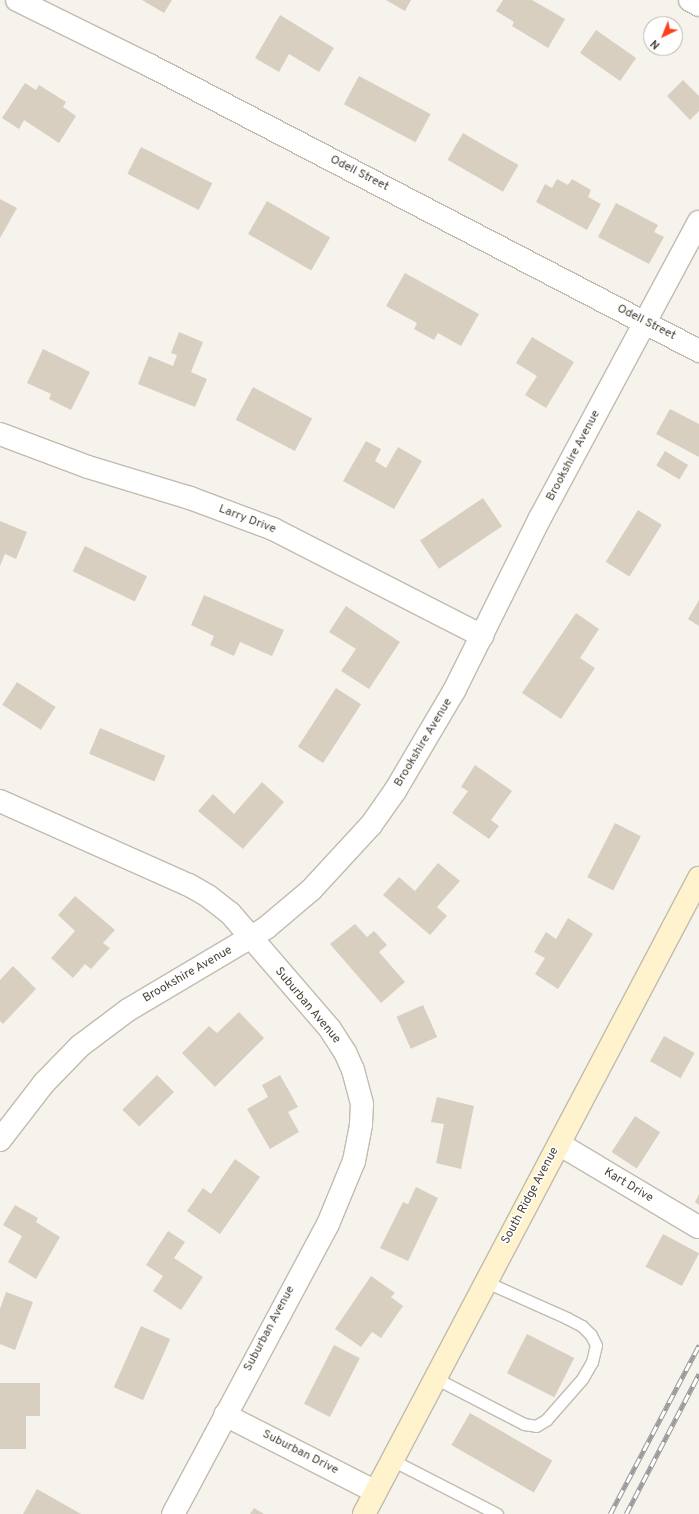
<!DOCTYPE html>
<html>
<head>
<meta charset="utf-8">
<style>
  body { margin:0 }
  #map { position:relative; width:699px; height:1514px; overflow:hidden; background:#f6f3ec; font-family:Overpass,sans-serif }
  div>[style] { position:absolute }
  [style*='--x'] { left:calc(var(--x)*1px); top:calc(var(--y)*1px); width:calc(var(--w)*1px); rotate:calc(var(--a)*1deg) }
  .building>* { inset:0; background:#d8cfc1; transform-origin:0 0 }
  .roads { filter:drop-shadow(1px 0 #c2bbae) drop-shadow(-1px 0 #c2bbae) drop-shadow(0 1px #c2bbae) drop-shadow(0 -1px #c2bbae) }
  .lane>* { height:11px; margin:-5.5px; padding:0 5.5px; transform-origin:5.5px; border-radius:5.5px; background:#fff }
  .street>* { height:22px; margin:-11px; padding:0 11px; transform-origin:11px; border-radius:11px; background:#fff }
  .secondary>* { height:22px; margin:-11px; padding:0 11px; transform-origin:11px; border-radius:11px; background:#fff3cd }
  .rail>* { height:4.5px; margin-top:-2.25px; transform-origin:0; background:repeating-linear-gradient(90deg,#fff 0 9px,#9a9a9a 0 18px); box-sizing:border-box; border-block:1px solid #9a9a9a }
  span { translate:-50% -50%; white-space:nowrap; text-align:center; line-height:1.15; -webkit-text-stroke:3px #fff; paint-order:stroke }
  .street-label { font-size:12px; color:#4b4439 }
  .north { position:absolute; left:643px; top:16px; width:40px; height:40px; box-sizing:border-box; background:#fff; border:1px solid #b7b4b0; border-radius:50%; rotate:223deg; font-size:11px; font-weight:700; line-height:16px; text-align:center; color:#4b4439 }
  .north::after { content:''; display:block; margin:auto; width:14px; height:18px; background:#fc3f1d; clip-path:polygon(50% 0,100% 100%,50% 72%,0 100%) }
</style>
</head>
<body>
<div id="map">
  <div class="building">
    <i style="clip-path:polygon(142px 0,172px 0,164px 13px)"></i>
    <i style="clip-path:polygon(386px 0,411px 0,405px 11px)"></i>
    <i style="clip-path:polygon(503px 0,532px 0,565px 19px,548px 48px,512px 26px,514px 22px,496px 11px)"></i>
    <i style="clip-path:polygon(280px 15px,334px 48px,319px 72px,289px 54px,279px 72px,255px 58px)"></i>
    <i style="left:596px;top:30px;width:49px;height:28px;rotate:35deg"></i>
    <i style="left:359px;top:76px;width:81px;height:32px;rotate:28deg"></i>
    <i style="clip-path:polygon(683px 80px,699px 96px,699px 111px,690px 120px,667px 96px)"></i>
    <i style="clip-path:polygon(25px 83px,36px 90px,39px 85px,66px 102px,63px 107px,76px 116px,59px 143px,24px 120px,19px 129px,2px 118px)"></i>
    <i style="left:463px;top:133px;width:64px;height:31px;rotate:30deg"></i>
    <i style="left:141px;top:147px;width:80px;height:30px;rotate:27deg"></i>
    <i style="clip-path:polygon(557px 179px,568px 185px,572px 179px,591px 190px,588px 197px,601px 204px,587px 230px,536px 202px,545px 184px,552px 188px)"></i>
    <i style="clip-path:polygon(0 199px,17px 208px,0 238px)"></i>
    <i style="left:267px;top:201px;width:73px;height:38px;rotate:30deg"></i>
    <i style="clip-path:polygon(616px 203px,658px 225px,654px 232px,664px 237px,649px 264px,598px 237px)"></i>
    <i style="clip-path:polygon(405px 273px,479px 314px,461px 346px,438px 333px,434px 340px,414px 329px,417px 323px,386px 306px)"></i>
    <i style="clip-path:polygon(179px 332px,203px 342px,191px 372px,207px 379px,195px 407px,138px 384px,149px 356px,173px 366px,177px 355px,171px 353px)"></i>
    <i style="clip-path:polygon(532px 337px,574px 362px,546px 408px,525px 395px,537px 376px,516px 363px)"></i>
    <i style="clip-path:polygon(43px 349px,90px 372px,71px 410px,49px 399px,51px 394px,27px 383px)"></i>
    <i style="left:253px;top:387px;width:67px;height:37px;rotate:28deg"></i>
    <i style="clip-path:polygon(670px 409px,699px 424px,699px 457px,656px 434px)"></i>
    <i style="clip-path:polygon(366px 441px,381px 449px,375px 461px,386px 468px,398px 447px,422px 461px,394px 509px,343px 481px)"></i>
    <i style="left:665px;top:451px;width:27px;height:17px;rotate:31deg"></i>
    <i style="left:483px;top:498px;width:34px;height:76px;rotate:56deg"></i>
    <i style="left:638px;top:510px;width:28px;height:61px;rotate:32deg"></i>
    <i style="clip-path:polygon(0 521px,27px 532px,16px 559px,5px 554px,0 566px)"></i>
    <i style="left:85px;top:546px;width:69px;height:28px;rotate:26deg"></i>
    <i style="clip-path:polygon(204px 595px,284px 630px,272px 656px,240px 642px,234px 656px,210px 645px,214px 636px,191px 625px)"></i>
    <i style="clip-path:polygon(699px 600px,699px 626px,688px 619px)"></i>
    <i style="clip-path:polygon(346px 606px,400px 642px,369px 689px,341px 671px,356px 649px,329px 632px)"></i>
    <i style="clip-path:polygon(576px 613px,599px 629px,580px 658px,595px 668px,561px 719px,522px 693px)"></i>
    <i style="left:17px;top:682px;width:46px;height:27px;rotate:33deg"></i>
    <i style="left:336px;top:688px;width:30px;height:70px;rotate:33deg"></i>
    <i style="left:100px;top:728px;width:71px;height:28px;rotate:23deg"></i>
    <i style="clip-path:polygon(475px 765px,512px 791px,491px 820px,499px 826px,489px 839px,452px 813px,468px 791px,461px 787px)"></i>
    <i style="clip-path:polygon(262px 782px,284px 802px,243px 849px,198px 811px,213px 794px,234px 814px)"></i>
    <i style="left:615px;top:823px;width:29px;height:61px;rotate:27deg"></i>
    <i style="clip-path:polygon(438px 863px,460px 881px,437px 907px,447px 916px,430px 935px,383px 895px,399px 877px,415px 891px)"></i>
    <i style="clip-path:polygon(75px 896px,115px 930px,103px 943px,110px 948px,91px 969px,85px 964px,73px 978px,51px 958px,75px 931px,58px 915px)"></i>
    <i style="clip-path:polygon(568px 918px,593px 934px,558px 989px,535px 974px,545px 958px,534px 952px,546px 932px,556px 939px)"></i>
    <i style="clip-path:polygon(355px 924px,367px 937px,374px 931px,387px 945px,379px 952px,405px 982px,381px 1003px,330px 944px)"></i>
    <i style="clip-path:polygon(13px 966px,36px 989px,3px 1024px,0 1021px,0 980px)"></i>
    <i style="left:423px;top:1005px;width:35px;height:29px;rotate:66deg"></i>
    <i style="clip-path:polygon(239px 1012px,264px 1038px,215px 1087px,182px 1053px,209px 1026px,217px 1033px)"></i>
    <i style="left:664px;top:1036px;width:35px;height:29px;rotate:29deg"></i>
    <i style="left:157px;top:1075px;width:24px;height:49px;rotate:45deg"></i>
    <i style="clip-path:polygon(280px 1075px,298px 1107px,288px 1112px,299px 1132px,270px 1149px,247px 1109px,268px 1097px,262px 1085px)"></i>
    <i style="clip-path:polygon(437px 1097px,474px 1106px,461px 1169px,436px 1163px,444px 1124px,431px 1122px)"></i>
    <i style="left:635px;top:1116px;width:30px;height:43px;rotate:33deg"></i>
    <i style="clip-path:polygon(235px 1159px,260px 1177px,220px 1234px,187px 1211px,203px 1188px,211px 1194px)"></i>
    <i style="clip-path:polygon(416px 1187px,438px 1198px,408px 1261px,380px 1248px,403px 1202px,408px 1204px)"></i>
    <i style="clip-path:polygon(699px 1194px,699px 1205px,695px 1202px)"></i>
    <i style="clip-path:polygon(15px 1205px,38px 1218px,36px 1222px,60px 1237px,36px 1279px,8px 1262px,22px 1236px,3px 1225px)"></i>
    <i style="clip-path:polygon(168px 1231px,185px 1242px,174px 1258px,203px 1277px,181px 1310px,153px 1291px,163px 1276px,146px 1265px)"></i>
    <i style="left:663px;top:1234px;width:41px;height:37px;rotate:28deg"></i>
    <i style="clip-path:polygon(371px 1276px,395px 1293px,391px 1297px,403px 1306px,381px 1338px,372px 1332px,361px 1347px,335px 1329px)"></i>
    <i style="clip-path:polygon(6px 1292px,33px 1302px,15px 1350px,0 1344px,0 1309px)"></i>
    <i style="left:141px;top:1326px;width:32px;height:67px;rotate:24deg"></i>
    <i style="left:527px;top:1334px;width:53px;height:44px;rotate:27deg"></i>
    <i style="left:334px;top:1345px;width:29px;height:66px;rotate:27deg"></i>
    <i style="clip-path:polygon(0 1383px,40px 1383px,40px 1416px,26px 1416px,26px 1449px,0 1449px)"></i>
    <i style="left:470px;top:1413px;width:95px;height:37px;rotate:30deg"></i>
    <i style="clip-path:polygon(37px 1489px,81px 1514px,23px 1514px)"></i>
    <i style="clip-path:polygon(254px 1508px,264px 1514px,250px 1514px)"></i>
  </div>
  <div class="roads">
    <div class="lane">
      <i style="--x:435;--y:1378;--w:100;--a:27.3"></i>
      <i style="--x:524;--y:1424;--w:12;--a:9"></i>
      <i style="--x:536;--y:1426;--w:12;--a:-31"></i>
      <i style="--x:546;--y:1420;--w:55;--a:-48.7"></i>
      <i style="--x:582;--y:1379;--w:20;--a:-60"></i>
      <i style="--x:592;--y:1362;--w:17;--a:-77"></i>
      <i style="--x:596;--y:1345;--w:11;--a:-117"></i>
      <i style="--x:591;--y:1335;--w:13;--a:-135"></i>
      <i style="--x:582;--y:1326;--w:17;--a:-152"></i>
      <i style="--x:567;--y:1318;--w:89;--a:-156"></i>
      <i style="--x:392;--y:1460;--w:118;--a:27.2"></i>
    </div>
    <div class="street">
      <i style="--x:17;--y:0;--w:147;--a:26.2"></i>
      <i style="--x:149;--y:65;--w:620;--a:27.47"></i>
      <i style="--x:690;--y:0;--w:10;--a:29"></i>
      <i style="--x:0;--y:434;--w:94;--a:20.6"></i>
      <i style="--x:88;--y:467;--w:107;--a:16.9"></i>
      <i style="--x:190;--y:498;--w:89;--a:20.5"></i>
      <i style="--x:273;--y:529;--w:235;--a:27.1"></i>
      <i style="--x:0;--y:801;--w:207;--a:24"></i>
      <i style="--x:189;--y:885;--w:22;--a:30"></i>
      <i style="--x:208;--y:896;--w:28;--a:38"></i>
      <i style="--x:230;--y:913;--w:153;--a:49.2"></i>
      <i style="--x:330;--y:1029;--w:27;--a:57"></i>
      <i style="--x:345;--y:1052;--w:20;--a:66"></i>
      <i style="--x:353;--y:1070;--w:35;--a:75"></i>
      <i style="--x:362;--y:1104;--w:21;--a:93"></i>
      <i style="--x:361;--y:1125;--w:37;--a:101"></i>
      <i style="--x:354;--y:1161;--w:68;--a:112.4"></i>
      <i style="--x:328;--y:1224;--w:329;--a:118.1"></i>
      <i style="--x:0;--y:1140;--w:72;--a:-52.3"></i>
      <i style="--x:44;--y:1083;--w:52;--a:-45.8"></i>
      <i style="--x:80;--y:1046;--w:60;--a:-36.9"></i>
      <i style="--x:128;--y:1010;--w:161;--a:-30.7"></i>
      <i style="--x:266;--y:928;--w:59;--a:-40.2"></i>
      <i style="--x:311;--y:890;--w:88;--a:-47.3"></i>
      <i style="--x:371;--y:825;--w:42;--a:-54.8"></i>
      <i style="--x:395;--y:791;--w:116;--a:-59.5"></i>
      <i style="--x:454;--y:691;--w:193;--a:-63.6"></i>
      <i style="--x:540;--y:518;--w:336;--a:-61.8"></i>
      <i style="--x:559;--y:1144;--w:162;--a:30.8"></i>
      <i style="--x:225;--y:1415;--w:169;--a:27"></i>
    </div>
    <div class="secondary">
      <i style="--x:364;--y:1514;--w:719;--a:-62.22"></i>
    </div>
  </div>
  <div class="rail">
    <i style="--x:610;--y:1514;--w:191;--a:-62.2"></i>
    <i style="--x:626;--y:1514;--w:158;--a:-62.5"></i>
  </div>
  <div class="street-label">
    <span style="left:359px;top:174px;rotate:27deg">Odell Street</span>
    <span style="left:646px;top:323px;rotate:27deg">Odell Street</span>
    <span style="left:574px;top:456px;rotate:-62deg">Brookshire Avenue</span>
    <span style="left:247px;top:520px;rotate:21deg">Larry Drive</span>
    <span style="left:424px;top:743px;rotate:-59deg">Brookshire Avenue</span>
    <span style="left:188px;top:975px;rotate:-30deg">Brookshire Avenue</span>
    <span style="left:307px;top:1006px;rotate:50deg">Suburban Avenue</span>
    <span style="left:628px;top:1186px;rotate:31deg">Kart Drive</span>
    <span style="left:531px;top:1196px;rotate:-62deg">South Ridge Avenue</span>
    <span style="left:270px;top:1329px;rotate:-62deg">Suburban Avenue</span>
    <span style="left:300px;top:1453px;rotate:27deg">Suburban Drive</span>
  </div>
  <div class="north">N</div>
</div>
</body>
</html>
